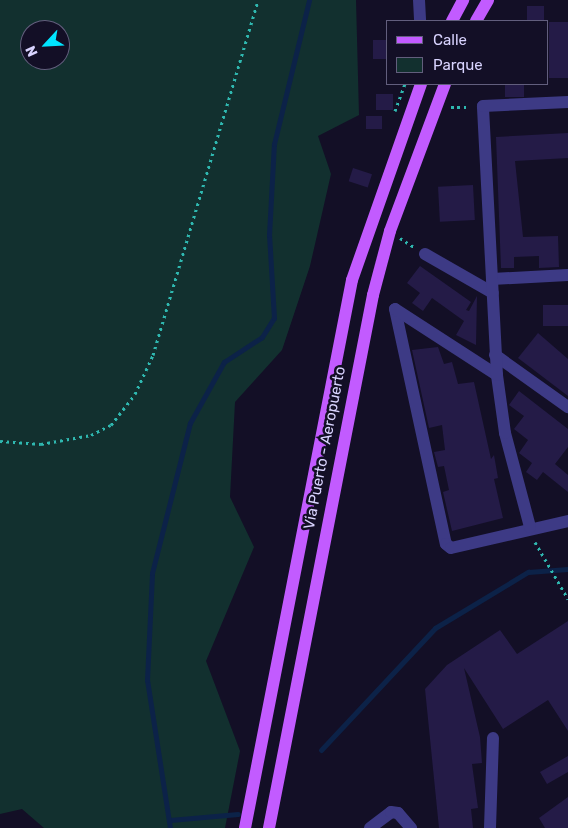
<!DOCTYPE html>
<html>
<head>
<meta charset="utf-8">
<style>
  body { margin:0 }
  #map { position:relative; width:568px; height:828px; overflow:hidden; background:#130f26; font-family:Rubik,sans-serif }
  div>[style] { position:absolute }
  [style*='--x'] { left:calc(var(--x)*1px); top:calc(var(--y)*1px); width:calc(var(--w)*1px); rotate:calc(var(--a)*1deg) }
  .green>* { inset:0; background:#12302f }
  .stream>* { height:5px; margin:-2.5px; padding:0 2.5px; transform-origin:2.5px; border-radius:2.5px; background:#0c2248 }
  .building>* { inset:0; background:#241b47; transform-origin:0 0 }
  .path>* { height:3px; margin-top:-1.5px; transform-origin:0; background:repeating-linear-gradient(90deg,#2fb8b0 0 2.5px,transparent 0 6.5px) }
  .minor>* { height:12px; margin:-6px; padding:0 6px; transform-origin:6px; border-radius:6px; background:#3d3a85 }
  .major>* { height:12px; margin:-6px; padding:0 6px; transform-origin:6px; border-radius:6px; background:#c25bff }
  span { translate:-50% -50%; white-space:nowrap; text-align:center; line-height:1.15; -webkit-text-stroke:5px #130f26; paint-order:stroke }
  .street-label { font-size:15px; color:#d9d4ff }
  .legend { position:absolute; left:386px; top:20px; width:162px; height:65px; box-sizing:border-box; background:#130f26; border:1px solid #625e7d; margin:0; padding:6px 9px; list-style:none; font-size:15px; color:#d9d4ff }
  .legend li { display:flex; align-items:center; gap:10px; height:25px }
  .legend b { width:25px; border:1px solid #625e7d }
  .north { position:absolute; left:20px; top:20px; width:50px; height:50px; box-sizing:border-box; background:#130f26; border:1px solid #625e7d; border-radius:50%; rotate:245deg; font-size:14px; font-weight:700; line-height:20px; text-align:center; color:#d9d4ff }
  .north::after { content:''; display:block; margin:auto; width:18px; height:22px; background:#00e5ff; clip-path:polygon(50% 0,100% 100%,50% 72%,0 100%) }
</style>
</head>
<body>
<div id="map">
  <div class="green">
    <i style="clip-path:polygon(evenodd,0 0,356px 0,359px 115px,318px 136px,331px 174px,310px 266px,282px 350px,235px 402px,230px 497px,254px 547px,206px 661px,240px 751px,225px 828px,44px 828px,22px 809px,0 814px,0 0,30px 30px,60px 30px,60px 60px,30px 60px,30px 30px)"></i>
  </div>
  <div class="stream">
    <i style="--x:321;--y:750;--w:167;--a:-46.9"></i>
    <i style="--x:435;--y:628;--w:109;--a:-31.1"></i>
    <i style="--x:528;--y:572;--w:40;--a:-4.3"></i>
    <i style="--x:170;--y:820;--w:68;--a:-5"></i>
    <i style="--x:170;--y:828;--w:150;--a:-98.8"></i>
    <i style="--x:147;--y:680;--w:107;--a:-87.3"></i>
    <i style="--x:152;--y:573;--w:155;--a:-75.8"></i>
    <i style="--x:190;--y:423;--w:70;--a:-60.9"></i>
    <i style="--x:224;--y:362;--w:45;--a:-33.3"></i>
    <i style="--x:262;--y:337;--w:22;--a:-58"></i>
    <i style="--x:274;--y:318;--w:83;--a:-93.4"></i>
    <i style="--x:269;--y:235;--w:91;--a:-86.9"></i>
    <i style="--x:274;--y:144;--w:148;--a:-76.3"></i>
  </div>
  <div class="building">
    <i style="left:527px;top:6px;width:17px;height:15px"></i>
    <i style="left:568px;top:22px;width:56px;height:19px;rotate:90deg"></i>
    <i style="left:373px;top:40px;width:14px;height:19px"></i>
    <i style="left:505px;top:84px;width:19px;height:13px"></i>
    <i style="left:376px;top:94px;width:17px;height:16px"></i>
    <i style="left:366px;top:116px;width:16px;height:13px"></i>
    <i style="clip-path:polygon(568px 133px,568px 158px,515px 161px,523px 237px,558px 236px,559px 267px,539px 268px,539px 256px,514px 257px,514px 268px,501px 268px,496px 137px)"></i>
    <i style="left:353px;top:168px;width:20px;height:14px;rotate:18deg"></i>
    <i style="left:473px;top:185px;width:35px;height:35px;rotate:87deg"></i>
    <i style="clip-path:polygon(420px 266px,471px 302px,466px 310px,469px 311px,477px 296px,476px 345px,456px 335px,464px 321px,432px 298px,423px 311px,412px 303px,420px 293px,407px 283px)"></i>
    <i style="left:568px;top:305px;width:21px;height:25px;rotate:90deg"></i>
    <i style="clip-path:polygon(538px 333px,568px 359px,568px 396px,518px 358px)"></i>
    <i style="clip-path:polygon(438px 347px,444px 364px,452px 362px,458px 384px,474px 382px,491px 459px,494px 455px,498px 478px,494px 479px,503px 518px,452px 531px,443px 492px,449px 490px,444px 466px,438px 467px,434px 452px,445px 450px,442px 425px,429px 428px,412px 350px)"></i>
    <i style="clip-path:polygon(519px 391px,568px 429px,568px 447px,555px 464px,568px 475px,568px 492px,543px 472px,537px 480px,526px 472px,532px 463px,519px 453px,528px 440px,514px 429px,524px 416px,509px 405px)"></i>
    <i style="clip-path:polygon(568px 621px,568px 731px,548px 700px,503px 729px,464px 668px,480px 737px,482px 763px,472px 764px,478px 808px,471px 809px,473px 828px,439px 828px,425px 689px,447px 665px,500px 630px,517px 654px)"></i>
    <i style="clip-path:polygon(568px 756px,568px 772px,547px 784px,540px 772px)"></i>
    <i style="clip-path:polygon(568px 797px,568px 828px,545px 828px,539px 818px)"></i>
  </div>
  <div class="path">
    <i style="--x:451;--y:107;--w:18;--a:0"></i>
    <i style="--x:395;--y:111;--w:29;--a:-70"></i>
    <i style="--x:400;--y:238;--w:17;--a:33"></i>
    <i style="--x:0;--y:441;--w:41;--a:4.2"></i>
    <i style="--x:41;--y:444;--w:51;--a:-10.2"></i>
    <i style="--x:91;--y:435;--w:22;--a:-27"></i>
    <i style="--x:111;--y:425;--w:39;--a:-52"></i>
    <i style="--x:135;--y:394;--w:43;--a:-65.2"></i>
    <i style="--x:153;--y:355;--w:370;--a:-73.5"></i>
    <i style="--x:535;--y:542;--w:66;--a:59.9"></i>
  </div>
  <div class="minor">
    <i style="--x:419;--y:0;--w:21;--a:87"></i>
    <i style="--x:425;--y:254;--w:78;--a:29.8"></i>
    <i style="--x:492;--y:279;--w:76;--a:-3"></i>
    <i style="--x:395;--y:309;--w:240;--a:77.8"></i>
    <i style="--x:446;--y:544;--w:6;--a:39"></i>
    <i style="--x:451;--y:548;--w:120;--a:-13"></i>
    <i style="--x:395;--y:309;--w:121;--a:32.9"></i>
    <i style="--x:495;--y:355;--w:90;--a:35.5"></i>
    <i style="--x:530;--y:527;--w:97;--a:-104.9"></i>
    <i style="--x:505;--y:433;--w:59;--a:-97.9"></i>
    <i style="--x:497;--y:375;--w:269;--a:-93"></i>
    <i style="--x:483;--y:106;--w:85;--a:-2.7"></i>
    <i style="--x:370;--y:828;--w:26;--a:-37"></i>
    <i style="--x:391;--y:812;--w:7;--a:8"></i>
    <i style="--x:398;--y:813;--w:20;--a:49"></i>
    <i style="--x:490;--y:828;--w:90;--a:-88.1"></i>
  </div>
  <div class="major">
    <i style="--x:452;--y:21;--w:24;--a:-62"></i>
    <i style="--x:476;--y:21;--w:24;--a:-60"></i>
    <i style="--x:245;--y:828;--w:558;--a:-78.95"></i>
    <i style="--x:352;--y:280;--w:208;--a:-70.6"></i>
    <i style="--x:269;--y:828;--w:543;--a:-78.96"></i>
    <i style="--x:373;--y:295;--w:66;--a:-75.1"></i>
    <i style="--x:390;--y:231;--w:157;--a:-69.5"></i>
  </div>
  <div class="street-label">
    <span style="left:325px;top:448px;rotate:-79deg">Via Puerto - Aeropuerto</span>
  </div>
  <ul class="legend">
  <li><b style="height:6px;background:#c25bff"></b>Calle</li>
  <li><b style="height:14px;background:#12302f"></b>Parque</li>
  </ul>
  <div class="north">N</div>
</div>
</body>
</html>
